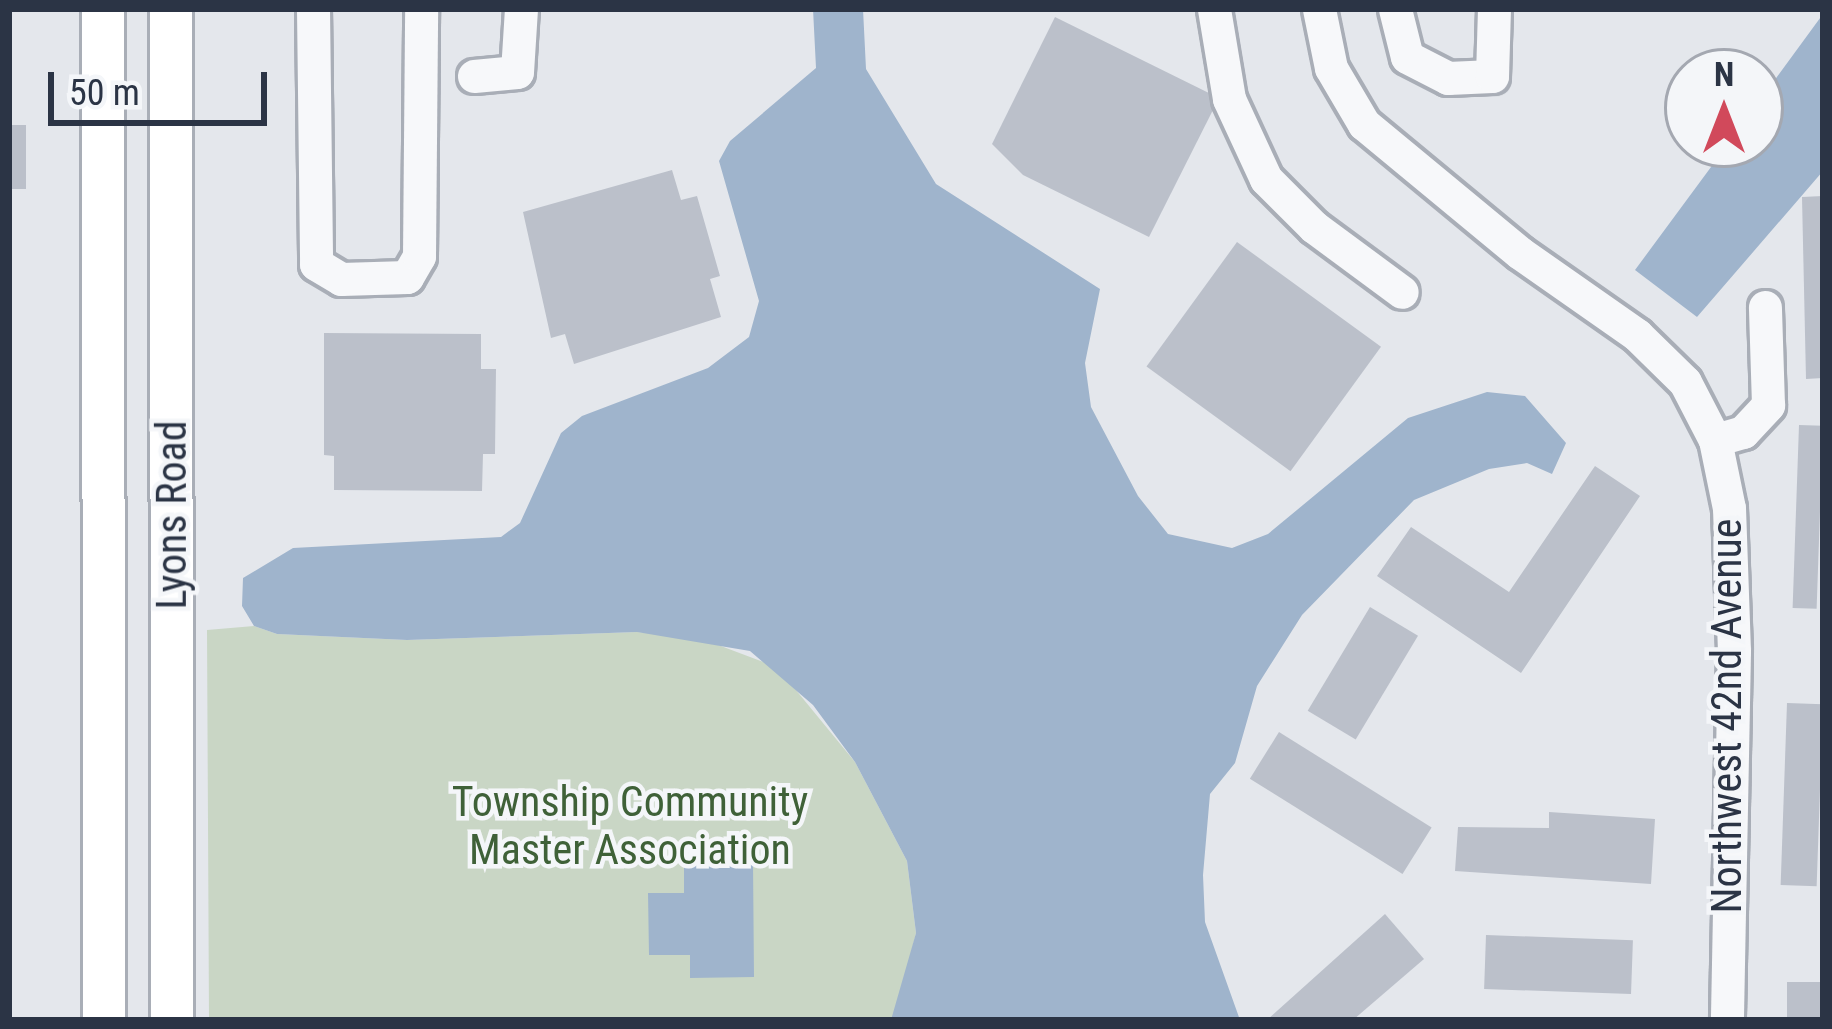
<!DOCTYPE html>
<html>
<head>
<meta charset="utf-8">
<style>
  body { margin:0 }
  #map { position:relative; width:1832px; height:1029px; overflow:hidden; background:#e4e7ec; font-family:"Roboto Condensed",sans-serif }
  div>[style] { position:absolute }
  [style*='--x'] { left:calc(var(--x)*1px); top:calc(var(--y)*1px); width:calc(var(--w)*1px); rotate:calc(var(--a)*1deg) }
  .green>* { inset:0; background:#c9d6c5 }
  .water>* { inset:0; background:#9fb4cc }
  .building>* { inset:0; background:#bbc0ca; transform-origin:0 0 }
  .roads { filter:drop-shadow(3px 0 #a9aeb7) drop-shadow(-3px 0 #a9aeb7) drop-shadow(0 3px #a9aeb7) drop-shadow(0 -3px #a9aeb7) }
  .minor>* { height:33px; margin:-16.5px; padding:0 16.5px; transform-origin:16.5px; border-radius:16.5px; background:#f7f8fa }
  .major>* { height:42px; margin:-21px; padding:0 21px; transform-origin:21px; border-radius:21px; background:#fff }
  span { translate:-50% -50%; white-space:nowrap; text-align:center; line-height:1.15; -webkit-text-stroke:9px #f4f6f9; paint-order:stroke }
  .street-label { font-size:42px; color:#2b3445 }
  .park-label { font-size:42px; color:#3f6138 }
  .frame { position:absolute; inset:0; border:12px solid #2b3445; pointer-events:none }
  .north { position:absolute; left:1664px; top:48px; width:120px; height:120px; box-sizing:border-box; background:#f4f6f9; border:3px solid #a4a8b1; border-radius:50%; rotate:0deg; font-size:33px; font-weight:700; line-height:48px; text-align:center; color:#2b3445 }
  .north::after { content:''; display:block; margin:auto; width:42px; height:54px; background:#d1495b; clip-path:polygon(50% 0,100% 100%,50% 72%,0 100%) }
  .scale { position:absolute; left:48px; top:72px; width:219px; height:54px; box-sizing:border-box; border:6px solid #2b3445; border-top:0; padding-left:15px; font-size:36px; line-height:42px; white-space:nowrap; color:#2b3445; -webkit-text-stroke:9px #f4f6f9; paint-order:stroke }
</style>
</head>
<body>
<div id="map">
  <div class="green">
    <i style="clip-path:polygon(254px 626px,277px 634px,407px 640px,637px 632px,697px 637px,777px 667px,855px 762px,907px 861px,916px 933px,896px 1014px,891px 1020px,209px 1020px,207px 630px)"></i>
  </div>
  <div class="water">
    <i style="clip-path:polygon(813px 9px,863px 9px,866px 69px,936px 184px,1100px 289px,1085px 363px,1091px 407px,1138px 496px,1168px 534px,1232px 548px,1268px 534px,1408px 418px,1487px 392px,1525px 396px,1566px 443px,1552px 474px,1527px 463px,1489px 469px,1414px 500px,1302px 615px,1257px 686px,1235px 763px,1210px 794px,1203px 875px,1205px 922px,1240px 1020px,891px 1020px,916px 933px,907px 861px,855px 762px,813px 705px,750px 651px,637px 632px,407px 640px,277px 634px,254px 626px,242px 606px,243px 578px,293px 548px,501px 537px,520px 523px,561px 433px,582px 416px,708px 368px,749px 337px,759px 301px,719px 161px,730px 141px,816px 68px)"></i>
    <i style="clip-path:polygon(1823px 14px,1823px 171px,1697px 317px,1635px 270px,1728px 144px,1760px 144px,1760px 100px)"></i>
    <i style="clip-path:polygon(684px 862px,753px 862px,754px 977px,690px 978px,690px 955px,649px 955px,648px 893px,684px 893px)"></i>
  </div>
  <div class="building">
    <i style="clip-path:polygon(1055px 17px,1219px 98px,1149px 237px,1023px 175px,992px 144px)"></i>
    <i style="left:9px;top:125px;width:17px;height:64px"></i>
    <i style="clip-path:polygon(672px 170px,681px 200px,697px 196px,720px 276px,710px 279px,721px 317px,574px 364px,565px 334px,551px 338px,523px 212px)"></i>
    <i style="clip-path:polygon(1823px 196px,1823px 378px,1806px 379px,1802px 197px)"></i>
    <i style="left:1237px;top:242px;width:178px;height:154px;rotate:36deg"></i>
    <i style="clip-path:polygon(324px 333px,481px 334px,481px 369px,496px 369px,495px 454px,483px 454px,482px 491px,334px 490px,334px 456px,324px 455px)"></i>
    <i style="left:1799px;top:425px;width:24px;height:183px;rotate:2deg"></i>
    <i style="clip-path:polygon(1595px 466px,1640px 496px,1521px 673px,1377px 576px,1411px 527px,1509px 592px)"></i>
    <i style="left:1370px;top:607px;width:56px;height:121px;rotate:31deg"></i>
    <i style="left:1787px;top:703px;width:36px;height:182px;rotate:2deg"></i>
    <i style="left:1279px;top:732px;width:180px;height:55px;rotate:32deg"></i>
    <i style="clip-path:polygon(1549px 812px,1655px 819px,1651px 884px,1455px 871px,1458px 827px,1549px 828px)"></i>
    <i style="clip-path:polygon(1385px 914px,1424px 959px,1353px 1020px,1267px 1020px)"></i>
    <i style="left:1486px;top:935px;width:147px;height:54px;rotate:2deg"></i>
    <i style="left:1787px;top:982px;width:36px;height:38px"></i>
  </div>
  <div class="roads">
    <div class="minor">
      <i style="--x:313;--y:9;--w:255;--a:89.3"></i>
      <i style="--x:316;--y:264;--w:29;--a:31"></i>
      <i style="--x:341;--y:279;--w:66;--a:-1.7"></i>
      <i style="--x:407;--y:277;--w:24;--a:-60"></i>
      <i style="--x:419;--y:256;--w:247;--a:-89.5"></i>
      <i style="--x:1214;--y:9;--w:91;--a:80.5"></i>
      <i style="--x:1229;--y:99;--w:88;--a:65.2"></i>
      <i style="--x:1266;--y:179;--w:68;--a:45"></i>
      <i style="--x:1314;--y:227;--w:109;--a:36.5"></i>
      <i style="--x:1319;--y:9;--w:60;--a:78.5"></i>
      <i style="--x:1331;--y:68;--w:65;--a:59.5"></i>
      <i style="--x:1364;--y:124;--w:202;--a:39.6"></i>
      <i style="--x:1520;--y:253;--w:143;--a:35"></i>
      <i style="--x:1637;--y:335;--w:67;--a:44.4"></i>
      <i style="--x:1685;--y:382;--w:65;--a:62.7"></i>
      <i style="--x:1715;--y:440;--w:69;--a:78.4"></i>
      <i style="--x:1729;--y:508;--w:143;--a:88"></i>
      <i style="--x:1734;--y:651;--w:369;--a:91.1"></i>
      <i style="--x:1395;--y:9;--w:49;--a:76"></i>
      <i style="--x:1407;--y:57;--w:46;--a:27.1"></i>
      <i style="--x:1448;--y:78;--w:44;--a:-2.6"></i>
      <i style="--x:1492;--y:76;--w:67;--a:-88.3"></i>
      <i style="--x:474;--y:76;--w:43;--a:-5.3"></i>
      <i style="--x:517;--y:72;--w:63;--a:-86.4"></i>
      <i style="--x:1715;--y:440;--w:29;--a:-16"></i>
      <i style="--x:1743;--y:432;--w:37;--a:-47"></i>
      <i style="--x:1768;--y:405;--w:98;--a:-91.8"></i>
    </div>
    <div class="major">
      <i style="--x:103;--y:9;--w:1011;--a:89.94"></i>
      <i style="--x:171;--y:9;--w:1011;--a:89.94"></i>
    </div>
  </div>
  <div class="street-label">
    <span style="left:172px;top:515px;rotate:-90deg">Lyons Road</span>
    <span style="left:1727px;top:716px;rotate:-90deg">Northwest 42nd Avenue</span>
  </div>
  <div class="park-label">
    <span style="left:630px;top:826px">Township Community<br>Master Association</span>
  </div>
  <div class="frame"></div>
  <div class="north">N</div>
  <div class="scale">50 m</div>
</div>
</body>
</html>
